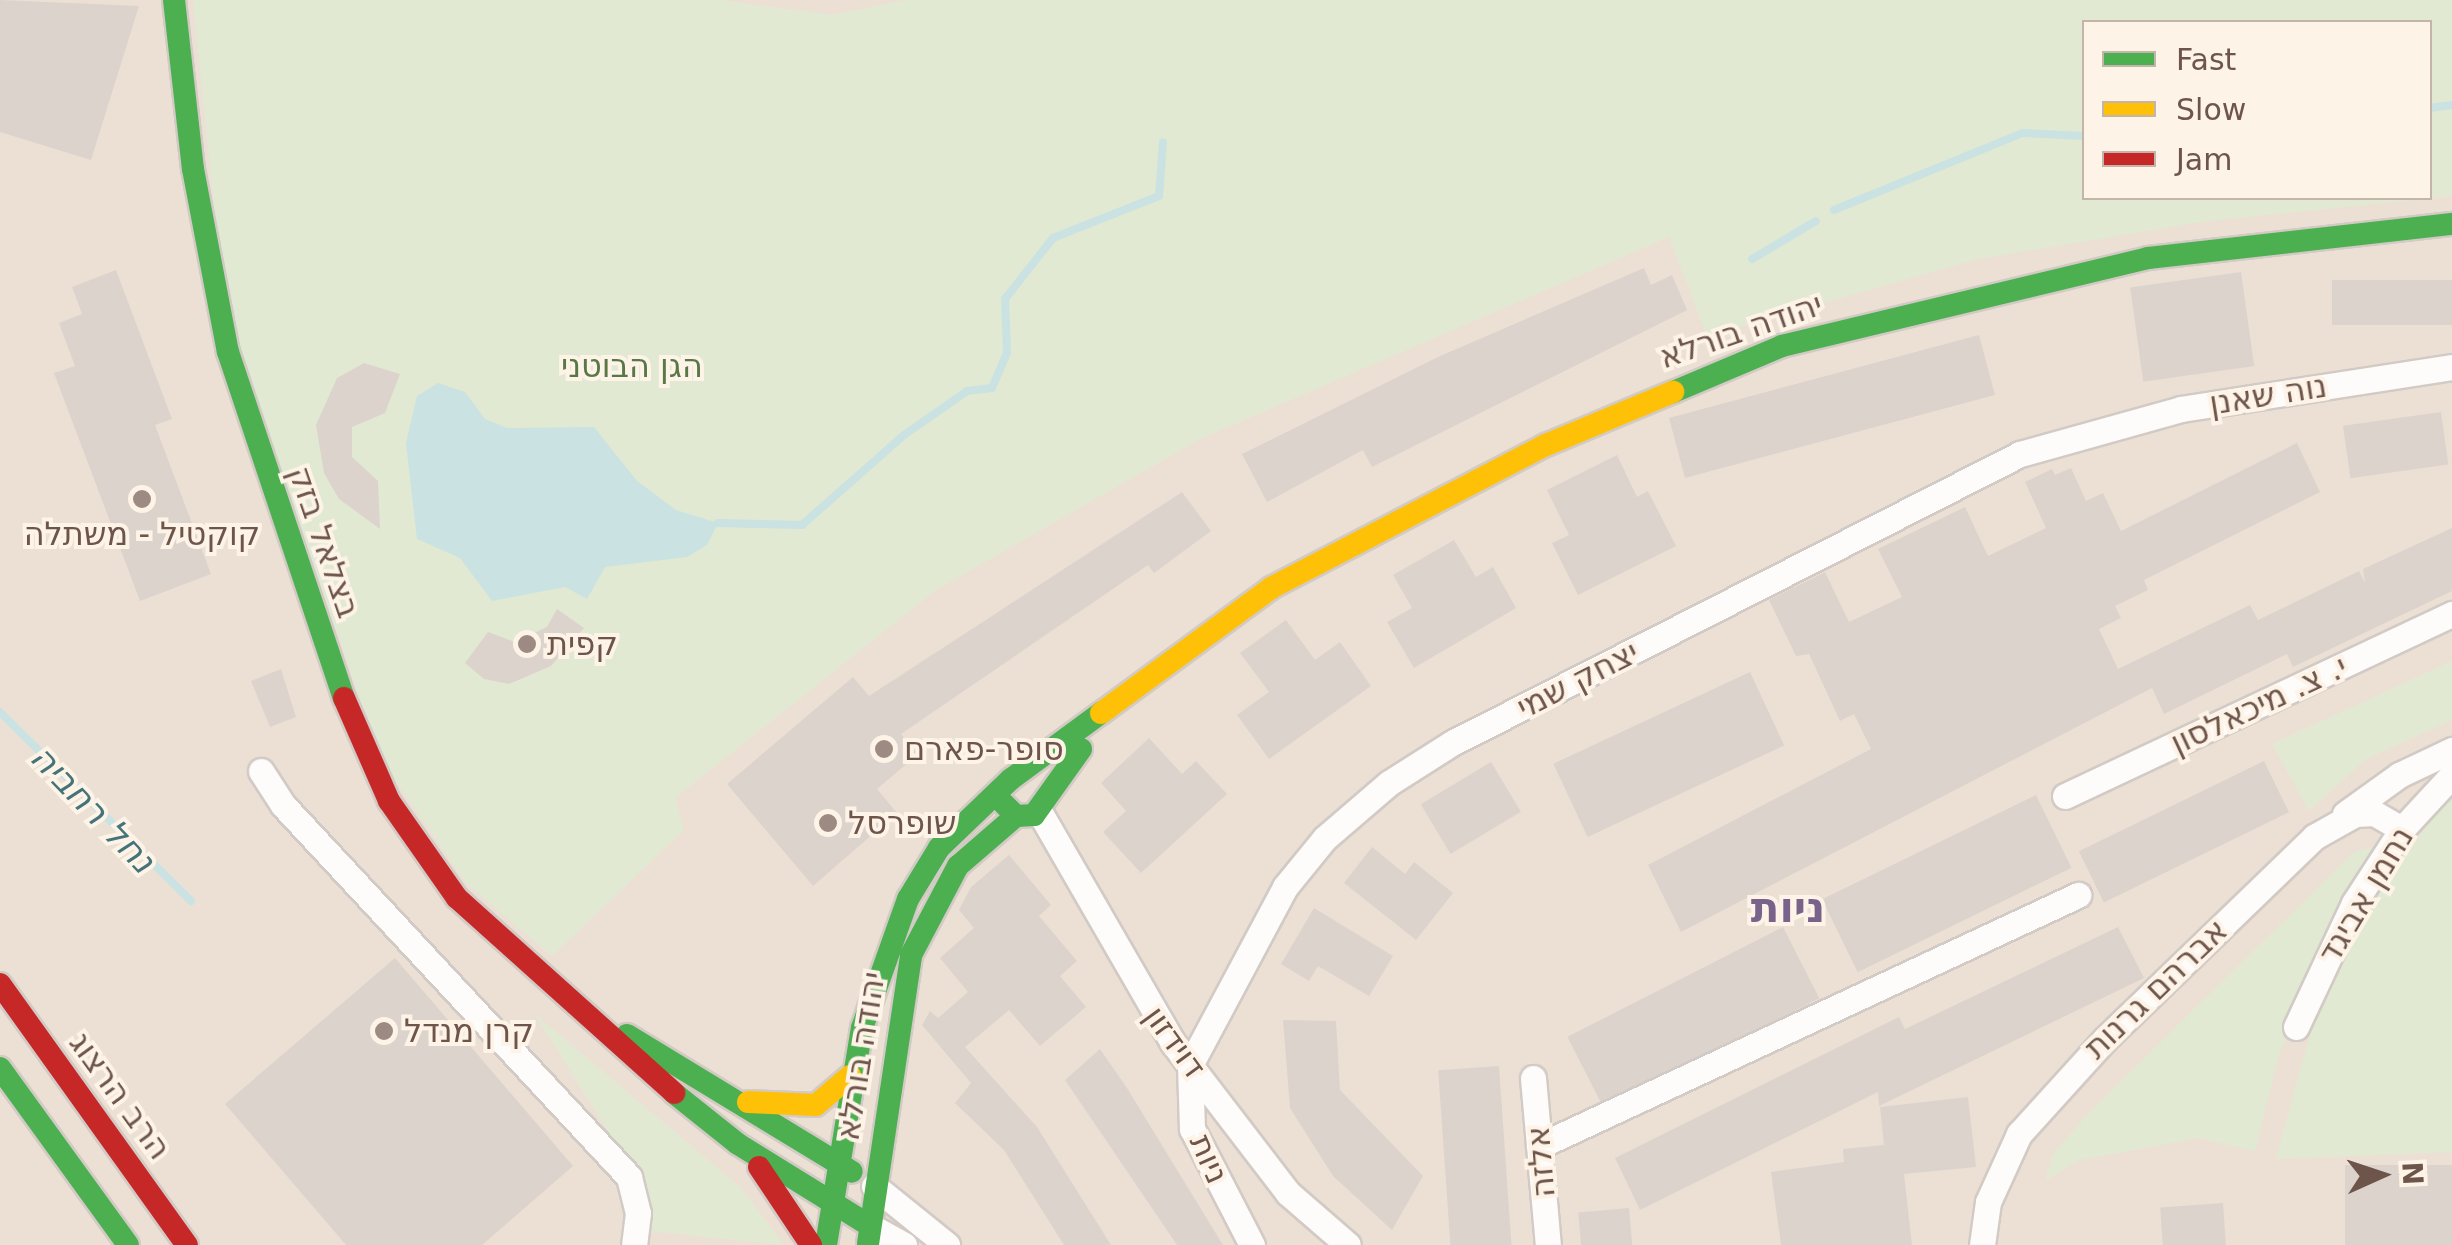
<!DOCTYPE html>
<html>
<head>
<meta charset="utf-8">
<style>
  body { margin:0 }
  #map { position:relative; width:2452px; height:1245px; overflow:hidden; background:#f3ede7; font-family:"DejaVu Sans",Heebo,sans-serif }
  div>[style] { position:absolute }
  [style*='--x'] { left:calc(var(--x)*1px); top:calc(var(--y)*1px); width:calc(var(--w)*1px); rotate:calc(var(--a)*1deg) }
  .residential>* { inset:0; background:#ece0d5 }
  .green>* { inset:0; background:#e1e9d3 }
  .water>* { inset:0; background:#cae2e2 }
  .stream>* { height:8px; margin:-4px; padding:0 4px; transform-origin:4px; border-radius:4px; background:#cae2e2 }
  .building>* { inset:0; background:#dcd3cd; transform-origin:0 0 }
  .roads { filter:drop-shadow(2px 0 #d2cac4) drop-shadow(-2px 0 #d2cac4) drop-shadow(0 2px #d2cac4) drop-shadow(0 -2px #d2cac4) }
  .street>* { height:25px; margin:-12.5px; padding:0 12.5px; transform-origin:12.5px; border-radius:12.5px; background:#fdfcfb }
  .fast>* { height:22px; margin:-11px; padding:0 11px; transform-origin:11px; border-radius:11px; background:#4caf50 }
  .slow>* { height:22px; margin:-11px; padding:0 11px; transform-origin:11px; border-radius:11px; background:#ffc107 }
  .jam>* { height:22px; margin:-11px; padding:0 11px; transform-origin:11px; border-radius:11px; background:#c62828 }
  .dots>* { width:28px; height:28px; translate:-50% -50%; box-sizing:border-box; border:5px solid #fdf3e7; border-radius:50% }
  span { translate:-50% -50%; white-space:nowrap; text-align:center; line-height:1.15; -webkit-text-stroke:8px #fdf3e7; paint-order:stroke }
  .street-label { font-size:32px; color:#6e554b }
  .park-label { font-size:32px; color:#597847 }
  .poi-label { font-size:32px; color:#6e554b }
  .left { translate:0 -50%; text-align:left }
  .water-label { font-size:35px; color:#447379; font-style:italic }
  .district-label { font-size:42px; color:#7a638b; font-weight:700 }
  .legend { position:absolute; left:2082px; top:20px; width:350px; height:180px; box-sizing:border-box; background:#fdf3e7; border:2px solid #c4b4a9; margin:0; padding:12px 18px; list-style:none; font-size:30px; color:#6e554b }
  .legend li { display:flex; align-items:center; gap:20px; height:50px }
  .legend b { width:50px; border:2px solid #c4b4a9 }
  .north { position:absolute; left:2332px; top:1125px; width:100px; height:100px; -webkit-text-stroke:8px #fdf3e7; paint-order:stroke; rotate:87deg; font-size:28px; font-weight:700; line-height:40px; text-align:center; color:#6e554b }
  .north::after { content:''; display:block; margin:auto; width:35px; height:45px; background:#6e554b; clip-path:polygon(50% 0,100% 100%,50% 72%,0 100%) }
</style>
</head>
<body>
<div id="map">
  <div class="residential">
    <i style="clip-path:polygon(evenodd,0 0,2452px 0,2452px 1245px,0 1245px,0 0,2084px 22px,2430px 22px,2430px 198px,2084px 198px,2084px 22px)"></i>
  </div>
  <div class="green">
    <i style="clip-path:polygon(evenodd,193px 0,719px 0,832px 15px,906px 0,2452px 0,2452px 196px,2208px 221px,1978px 259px,1707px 336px,1669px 237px,1200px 439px,936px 590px,675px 798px,684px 830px,552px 956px,467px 884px,381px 760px,242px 359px,218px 244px,193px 0,2084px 22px,2430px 22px,2430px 198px,2084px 198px,2084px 22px)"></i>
    <i style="clip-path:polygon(2452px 661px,2452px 720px,2366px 759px,2309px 811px,2272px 744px)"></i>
    <i style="clip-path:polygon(2452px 791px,2452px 1152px,2276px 1159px,2321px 994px,2359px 919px)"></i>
    <i style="clip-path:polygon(2382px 844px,2338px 911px,2278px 1057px,2255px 1151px,2199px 1138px,2079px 1160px,2045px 1181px,2053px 1154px,2088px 1114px,2353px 853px)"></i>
    <i style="clip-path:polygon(534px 1013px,741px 1188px,784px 1245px,651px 1231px,637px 1177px)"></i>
  </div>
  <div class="water">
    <i style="clip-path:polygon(438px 383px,465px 392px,485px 419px,507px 428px,594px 427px,637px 481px,676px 510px,718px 523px,707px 545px,687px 557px,605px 567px,587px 599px,565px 587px,492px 601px,460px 558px,417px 539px,406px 443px,417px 396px)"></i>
  </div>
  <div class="stream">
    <i style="--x:2430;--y:108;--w:22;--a:-8"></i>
    <i style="--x:1834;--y:210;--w:204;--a:-22.2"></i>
    <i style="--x:2023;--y:133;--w:61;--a:2.8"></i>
    <i style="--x:1752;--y:259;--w:74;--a:-30.7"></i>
    <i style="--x:718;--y:523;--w:84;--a:1.4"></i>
    <i style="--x:802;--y:525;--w:136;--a:-41.4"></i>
    <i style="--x:904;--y:435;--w:77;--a:-34.9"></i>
    <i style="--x:967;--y:391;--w:25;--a:-7"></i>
    <i style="--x:992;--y:388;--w:38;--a:-67"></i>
    <i style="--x:1007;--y:353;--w:54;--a:-92.1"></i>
    <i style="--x:1005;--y:299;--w:78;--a:-51.8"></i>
    <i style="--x:1053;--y:238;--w:114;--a:-21.6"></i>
    <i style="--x:1159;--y:196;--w:54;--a:-85.8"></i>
    <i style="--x:0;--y:712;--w:269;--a:44.7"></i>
  </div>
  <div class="building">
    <i style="clip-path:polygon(0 0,139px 6px,91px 160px,0 132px)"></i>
    <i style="clip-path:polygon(1644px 268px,1651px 285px,1672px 275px,1687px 310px,1372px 467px,1363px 450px,1267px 502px,1242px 454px,1438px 357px)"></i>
    <i style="clip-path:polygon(116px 270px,172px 419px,155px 425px,211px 574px,140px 601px,54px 373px,75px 366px,59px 323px,82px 314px,72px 287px)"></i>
    <i style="left:2241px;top:272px;width:95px;height:112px;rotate:82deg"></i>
    <i style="left:2452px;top:280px;width:45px;height:120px;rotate:90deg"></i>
    <i style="left:1979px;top:335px;width:62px;height:321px;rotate:75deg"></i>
    <i style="clip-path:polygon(364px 363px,400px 374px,385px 413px,352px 427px,352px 457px,378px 481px,380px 529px,339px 499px,324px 473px,316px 425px,337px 378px)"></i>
    <i style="left:2441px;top:412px;width:53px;height:99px;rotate:82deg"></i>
    <i style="clip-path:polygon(2297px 443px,2320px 492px,2144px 580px,2148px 590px,2115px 606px,2121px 618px,2099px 629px,2118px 669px,2250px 605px,2258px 620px,2359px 571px,2365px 583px,2363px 569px,2452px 528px,2452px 591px,2293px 667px,2287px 654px,2164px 714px,2152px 688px,1681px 932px,1648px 865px,1871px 749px,1854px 714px,1840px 721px,1809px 654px,1796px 656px,1769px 600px,1825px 572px,1849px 622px,1902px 597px,1878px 549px,1965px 507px,1988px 556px,2046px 528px,2025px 482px,2052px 469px,2055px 475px,2071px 468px,2086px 501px,2103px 493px,2121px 531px)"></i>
    <i style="clip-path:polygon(1617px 455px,1637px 497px,1648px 491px,1676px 546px,1578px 595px,1552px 543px,1569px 535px,1547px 490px)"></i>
    <i style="clip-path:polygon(1182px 492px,1211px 531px,1154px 573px,1148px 565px,901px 734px,918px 754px,877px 789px,897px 813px,813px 886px,727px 784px,853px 677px,869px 696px)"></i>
    <i style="clip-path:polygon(1454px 540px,1476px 577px,1493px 567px,1516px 608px,1414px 668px,1387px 622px,1412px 608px,1393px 575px)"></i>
    <i style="clip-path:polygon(557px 609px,584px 628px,551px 666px,509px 684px,484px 679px,465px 663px,488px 632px,515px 642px,547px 627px)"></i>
    <i style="clip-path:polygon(1286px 620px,1315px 660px,1340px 642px,1371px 686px,1269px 759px,1237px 715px,1269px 692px,1240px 653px)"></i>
    <i style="clip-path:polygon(281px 669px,296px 717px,270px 727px,251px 681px)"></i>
    <i style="left:1750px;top:672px;width:81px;height:217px;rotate:65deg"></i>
    <i style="clip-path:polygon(1149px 738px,1182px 774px,1196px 761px,1227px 794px,1141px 873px,1103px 832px,1126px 811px,1101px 783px)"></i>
    <i style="left:2264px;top:761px;width:57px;height:206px;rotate:64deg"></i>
    <i style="left:1491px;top:762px;width:58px;height:82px;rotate:59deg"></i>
    <i style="left:2036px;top:795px;width:81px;height:238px;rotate:64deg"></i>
    <i style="clip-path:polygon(1372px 847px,1405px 874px,1414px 862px,1453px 893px,1416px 940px,1344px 883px)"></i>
    <i style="clip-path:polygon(1009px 855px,1051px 905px,1039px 916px,1077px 961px,1060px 976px,1086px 1007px,1040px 1046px,1009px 1010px,965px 1047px,1037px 1127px,1111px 1245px,1064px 1245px,1004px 1150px,955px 1103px,971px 1083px,922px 1025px,930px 1011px,938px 1018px,968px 992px,940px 958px,974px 928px,959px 910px,971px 887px)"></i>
    <i style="clip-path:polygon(1314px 908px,1393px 956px,1369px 996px,1318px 966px,1309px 981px,1281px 964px)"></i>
    <i style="left:1783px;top:927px;width:80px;height:242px;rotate:63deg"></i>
    <i style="clip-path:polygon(2118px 927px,2144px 978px,1879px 1106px,1878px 1092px,1640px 1210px,1615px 1158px,1899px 1017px,1905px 1029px)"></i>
    <i style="clip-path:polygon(395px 958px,573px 1166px,482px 1245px,346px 1245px,225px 1104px)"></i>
    <i style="clip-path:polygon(1283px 1020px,1336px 1021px,1340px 1090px,1423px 1176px,1392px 1230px,1333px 1176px,1290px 1108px)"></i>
    <i style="clip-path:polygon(1100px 1049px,1127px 1088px,1223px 1245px,1177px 1245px,1065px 1080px)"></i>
    <i style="left:1499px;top:1066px;width:180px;height:61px;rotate:86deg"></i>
    <i style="clip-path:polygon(1968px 1097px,1976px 1167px,1904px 1174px,1912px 1245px,1781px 1245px,1771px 1172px,1844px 1162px,1843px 1149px,1884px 1145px,1880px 1107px)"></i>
    <i style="left:2452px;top:1165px;width:80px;height:107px;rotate:90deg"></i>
    <i style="left:2223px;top:1203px;width:42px;height:63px;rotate:86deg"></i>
    <i style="left:1629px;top:1208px;width:37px;height:51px;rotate:85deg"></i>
  </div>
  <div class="roads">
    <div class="street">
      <i style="--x:261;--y:771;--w:40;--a:57.1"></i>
      <i style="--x:283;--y:805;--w:508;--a:47.07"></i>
      <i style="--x:629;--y:1177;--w:37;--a:76"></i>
      <i style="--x:638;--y:1213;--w:32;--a:97"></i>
      <i style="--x:2065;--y:796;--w:428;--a:-25.2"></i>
      <i style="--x:1039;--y:811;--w:268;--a:60"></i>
      <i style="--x:1173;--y:1043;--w:189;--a:52.5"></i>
      <i style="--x:1288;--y:1193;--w:79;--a:40.9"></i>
      <i style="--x:2345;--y:814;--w:67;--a:-35.8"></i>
      <i style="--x:2399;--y:775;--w:59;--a:-25.3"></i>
      <i style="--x:2296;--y:1027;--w:137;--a:-64.9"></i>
      <i style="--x:2354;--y:903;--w:88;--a:-57"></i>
      <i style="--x:2402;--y:829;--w:74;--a:-47.2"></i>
      <i style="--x:1533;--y:1078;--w:168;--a:84.9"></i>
      <i style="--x:1539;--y:1146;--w:595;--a:-24.97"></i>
      <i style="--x:874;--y:1186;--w:94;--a:38.9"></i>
      <i style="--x:870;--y:1226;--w:39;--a:29"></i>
      <i style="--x:1252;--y:1245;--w:131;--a:-117.3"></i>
      <i style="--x:1192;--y:1129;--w:64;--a:-91.8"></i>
      <i style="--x:1190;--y:1065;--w:202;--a:-61.9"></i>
      <i style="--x:1285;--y:887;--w:63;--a:-50.8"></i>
      <i style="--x:1325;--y:838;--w:84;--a:-40.7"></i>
      <i style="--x:1389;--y:783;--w:75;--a:-32.4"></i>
      <i style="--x:1452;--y:743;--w:637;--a:-26.97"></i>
      <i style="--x:2020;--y:454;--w:167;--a:-15.6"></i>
      <i style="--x:2181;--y:409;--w:274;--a:-8.8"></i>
      <i style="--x:1982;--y:1245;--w:43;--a:-82.1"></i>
      <i style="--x:1988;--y:1202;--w:75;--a:-65.5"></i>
      <i style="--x:2019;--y:1134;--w:128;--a:-47.8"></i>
      <i style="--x:2105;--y:1039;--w:291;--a:-44"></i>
      <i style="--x:2314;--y:837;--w:47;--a:-29.3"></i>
      <i style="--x:2355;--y:814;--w:19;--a:-3"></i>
      <i style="--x:2374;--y:813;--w:32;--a:30"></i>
    </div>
    <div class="fast">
      <i style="--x:174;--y:0;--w:170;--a:83.6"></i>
      <i style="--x:193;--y:169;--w:186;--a:79.2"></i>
      <i style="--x:228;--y:352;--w:365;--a:71.5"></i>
      <i style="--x:1673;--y:392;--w:118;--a:-22.9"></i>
      <i style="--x:1782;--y:346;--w:376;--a:-13.5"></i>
      <i style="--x:2148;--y:258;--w:306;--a:-6.4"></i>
      <i style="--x:1004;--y:804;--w:17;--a:45"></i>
      <i style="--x:1016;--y:816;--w:18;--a:-3"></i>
      <i style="--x:1034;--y:815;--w:81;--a:-54.5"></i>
      <i style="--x:627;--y:1035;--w:263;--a:31.3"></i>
      <i style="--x:0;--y:1068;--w:218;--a:54.1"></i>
      <i style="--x:674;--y:1093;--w:82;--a:38.6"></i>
      <i style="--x:738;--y:1144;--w:155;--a:31.8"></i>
      <i style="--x:868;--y:1244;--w:292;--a:-81.5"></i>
      <i style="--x:911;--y:955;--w:101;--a:-62.2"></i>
      <i style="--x:958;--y:866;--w:77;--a:-40.8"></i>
      <i style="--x:826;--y:1245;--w:220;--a:-80.6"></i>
      <i style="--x:862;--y:1028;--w:137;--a:-70.4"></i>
      <i style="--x:908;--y:899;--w:60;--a:-58.7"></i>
      <i style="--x:939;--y:848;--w:100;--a:-43.8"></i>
      <i style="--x:1011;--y:779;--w:112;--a:-36.3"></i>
    </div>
    <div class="slow">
      <i style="--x:1101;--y:713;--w:211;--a:-36.3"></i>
      <i style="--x:1271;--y:588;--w:310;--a:-27.5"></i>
      <i style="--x:1546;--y:445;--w:138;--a:-22.7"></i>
      <i style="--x:748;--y:1102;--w:68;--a:2.5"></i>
      <i style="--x:816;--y:1105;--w:45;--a:-40.5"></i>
    </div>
    <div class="jam">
      <i style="--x:344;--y:698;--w:112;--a:66.4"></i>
      <i style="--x:389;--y:801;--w:118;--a:55"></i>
      <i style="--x:457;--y:898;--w:292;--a:41.9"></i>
      <i style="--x:0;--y:984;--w:321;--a:54.4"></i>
      <i style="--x:759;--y:1167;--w:94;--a:56.3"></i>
    </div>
  </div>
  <div class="dots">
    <i style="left:142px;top:499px;background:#9d8a82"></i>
    <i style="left:527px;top:644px;background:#9d8a82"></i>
    <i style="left:884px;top:749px;background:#9d8a82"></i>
    <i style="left:828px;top:823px;background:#9d8a82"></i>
    <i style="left:384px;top:1031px;background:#9d8a82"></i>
  </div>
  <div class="street-label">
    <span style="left:1741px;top:331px;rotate:-19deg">יהודה בורלא</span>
    <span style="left:2268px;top:395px;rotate:-9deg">נוה שאנן</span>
    <span style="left:324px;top:542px;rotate:71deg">בצלאל בזק</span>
    <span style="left:1578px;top:680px;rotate:-27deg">יצחק שמי</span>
    <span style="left:2259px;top:705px;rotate:-25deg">י. צ. מיכאלסון</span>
    <span style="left:2366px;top:895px;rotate:-59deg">נחמן אביגד</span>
    <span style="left:2156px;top:989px;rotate:-44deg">אברהם גרנות</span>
    <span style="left:1175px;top:1042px;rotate:54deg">דוידזון</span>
    <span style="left:861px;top:1056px;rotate:-81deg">יהודה בורלא</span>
    <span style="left:120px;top:1096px;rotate:54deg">הרב הרצוג</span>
    <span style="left:1209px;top:1159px;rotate:66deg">ניות</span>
    <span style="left:1541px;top:1162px;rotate:-95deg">אלזה</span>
  </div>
  <div class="park-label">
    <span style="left:632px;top:366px">הגן הבוטני</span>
  </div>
  <div class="poi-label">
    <span style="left:142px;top:534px">קוקטיל - משתלה</span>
    <span class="left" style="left:547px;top:644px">קפית</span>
    <span class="left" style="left:904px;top:749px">סופר-פארם</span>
    <span class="left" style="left:848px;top:823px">שופרסל</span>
    <span class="left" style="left:404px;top:1031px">קרן מנדל</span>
  </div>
  <div class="water-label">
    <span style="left:93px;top:809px;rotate:46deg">נחל רחביה</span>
  </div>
  <div class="district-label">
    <span style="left:1788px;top:908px">ניות</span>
  </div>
  <ul class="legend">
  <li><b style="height:12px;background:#4caf50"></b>Fast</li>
  <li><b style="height:12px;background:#ffc107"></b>Slow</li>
  <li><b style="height:12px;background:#c62828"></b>Jam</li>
  </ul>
  <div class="north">N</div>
</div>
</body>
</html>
